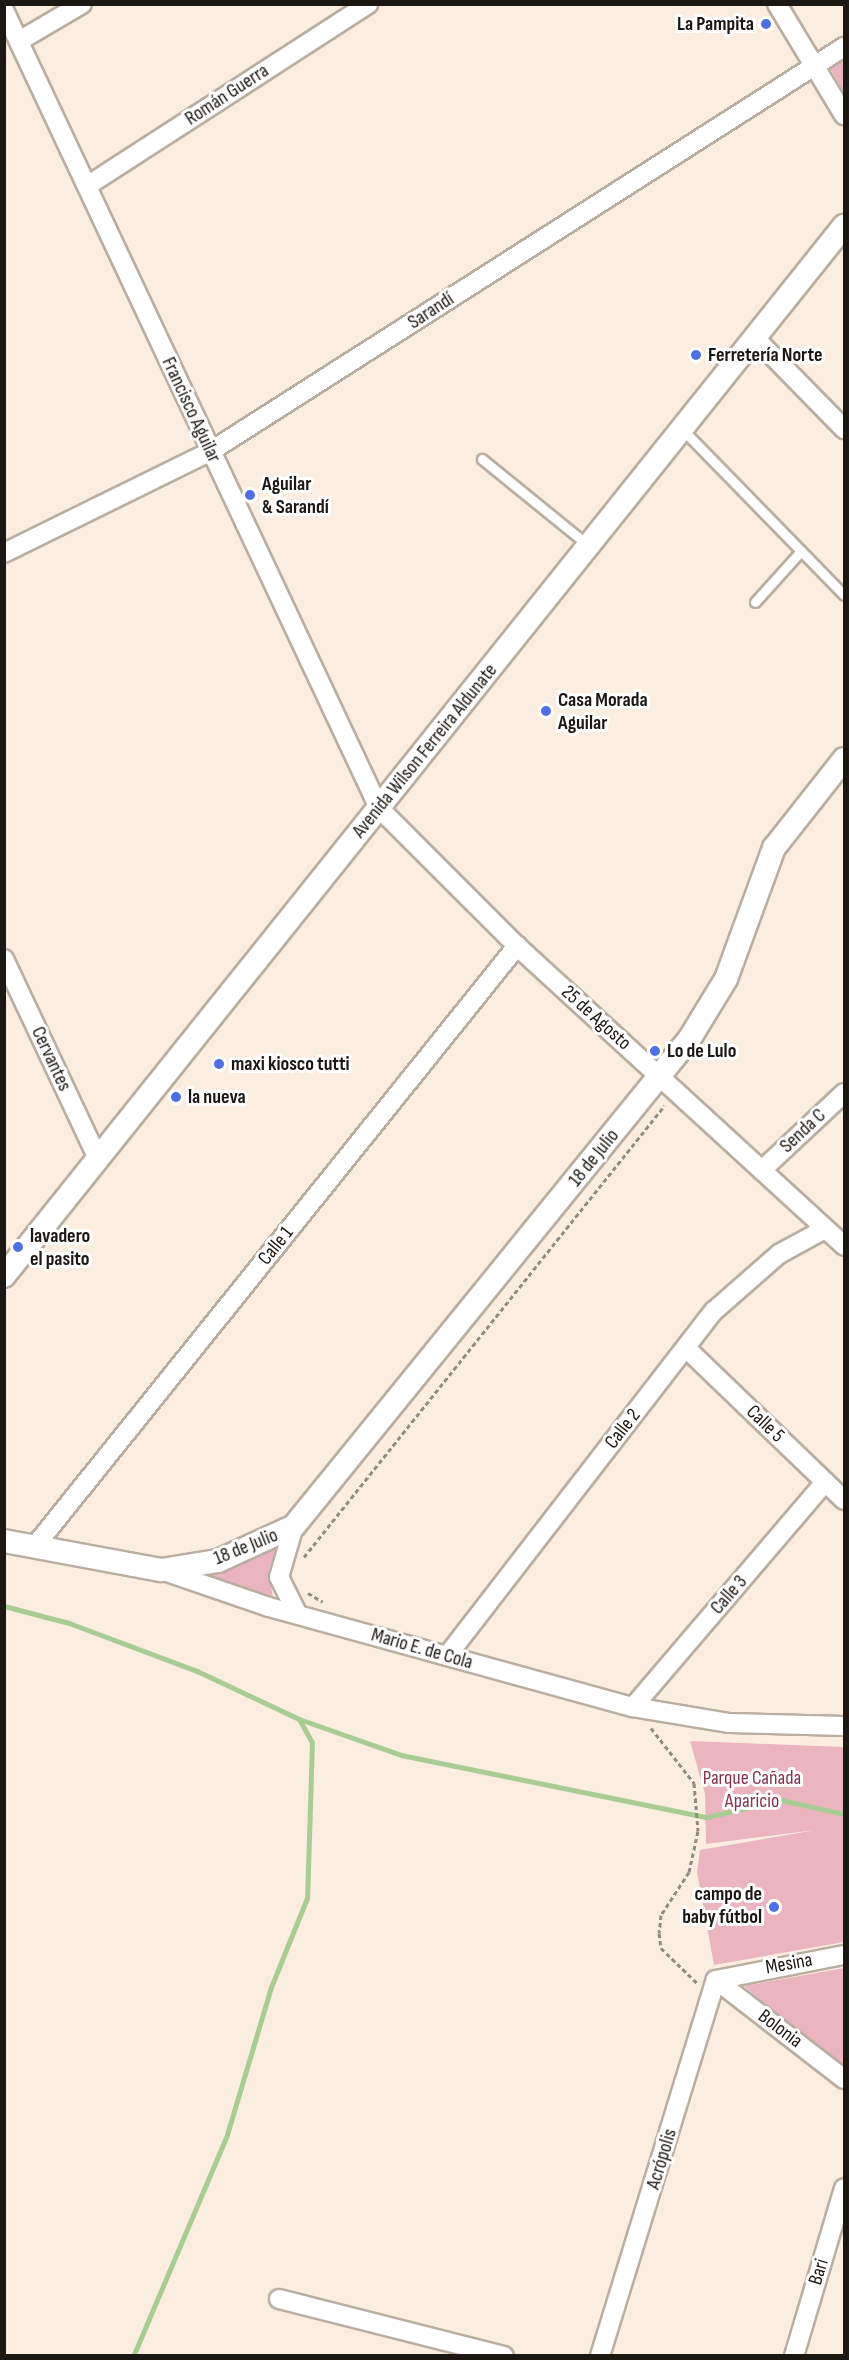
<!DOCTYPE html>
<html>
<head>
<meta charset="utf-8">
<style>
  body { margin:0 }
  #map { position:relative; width:849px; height:2360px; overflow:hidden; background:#fbeee1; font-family:"Sofia Sans Condensed",sans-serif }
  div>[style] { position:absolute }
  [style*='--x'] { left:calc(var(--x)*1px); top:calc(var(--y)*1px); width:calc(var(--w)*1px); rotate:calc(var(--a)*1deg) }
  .green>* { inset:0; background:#ebb5c0 }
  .stream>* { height:5px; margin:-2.5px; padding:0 2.5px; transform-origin:2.5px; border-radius:2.5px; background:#a9cc94 }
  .path>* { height:3px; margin-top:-1.5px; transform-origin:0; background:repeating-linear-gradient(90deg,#938a81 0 4.5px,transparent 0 7.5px) }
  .roads { filter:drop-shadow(2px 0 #b9aea1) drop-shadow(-2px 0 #b9aea1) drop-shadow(0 2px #b9aea1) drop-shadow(0 -2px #b9aea1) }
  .service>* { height:9px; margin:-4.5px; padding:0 4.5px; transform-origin:4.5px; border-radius:4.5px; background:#fff }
  .minor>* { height:18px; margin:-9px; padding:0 9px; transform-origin:9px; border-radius:9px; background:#fff }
  .tertiary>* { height:22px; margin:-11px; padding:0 11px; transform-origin:11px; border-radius:11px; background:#fff }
  .dots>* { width:16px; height:16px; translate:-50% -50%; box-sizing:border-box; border:3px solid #fff; border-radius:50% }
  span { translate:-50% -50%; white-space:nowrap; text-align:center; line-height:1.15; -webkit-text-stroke:6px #fff; paint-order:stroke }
  .poi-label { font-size:20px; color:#1b1712; font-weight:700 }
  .right { translate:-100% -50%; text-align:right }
  .left { translate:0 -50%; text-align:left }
  .street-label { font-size:20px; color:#1b1712 }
  .park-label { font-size:20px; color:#85334b }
  .frame { position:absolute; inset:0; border:6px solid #1b1712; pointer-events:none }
</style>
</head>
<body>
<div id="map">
  <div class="green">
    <i style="clip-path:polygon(844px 59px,844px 93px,830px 68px)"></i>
    <i style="clip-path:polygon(278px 1544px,268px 1572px,274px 1601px,182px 1571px,242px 1562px)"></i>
    <i style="clip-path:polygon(690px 1741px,844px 1747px,844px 1942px,714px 1965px,697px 1872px,700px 1850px,816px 1830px,706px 1844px,705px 1794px)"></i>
    <i style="clip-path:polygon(844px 1968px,844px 2069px,744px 1986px)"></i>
  </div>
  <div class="stream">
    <i style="--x:4;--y:1606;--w:67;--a:14.7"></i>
    <i style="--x:69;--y:1623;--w:137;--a:20.6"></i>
    <i style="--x:197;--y:1671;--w:113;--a:25.2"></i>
    <i style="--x:299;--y:1719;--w:26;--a:61"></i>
    <i style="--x:312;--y:1742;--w:156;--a:91.8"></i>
    <i style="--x:307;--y:1898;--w:96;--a:112"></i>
    <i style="--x:271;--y:1987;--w:154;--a:106.6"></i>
    <i style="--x:227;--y:2135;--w:240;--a:113"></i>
    <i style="--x:299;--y:1719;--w:108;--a:19.4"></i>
    <i style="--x:401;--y:1755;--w:312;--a:11.5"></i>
    <i style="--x:707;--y:1817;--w:76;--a:-12.9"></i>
    <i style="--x:781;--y:1800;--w:65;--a:12.5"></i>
  </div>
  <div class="path">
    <i style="--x:304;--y:1557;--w:578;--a:-51.39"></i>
    <i style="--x:308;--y:1593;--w:17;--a:31"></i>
    <i style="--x:651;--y:1728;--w:70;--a:52"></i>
    <i style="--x:694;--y:1783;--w:48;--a:85.2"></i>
    <i style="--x:698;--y:1831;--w:42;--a:102.4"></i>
    <i style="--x:689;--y:1872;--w:51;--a:123.1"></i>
    <i style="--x:661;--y:1915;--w:18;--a:96"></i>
    <i style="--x:659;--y:1933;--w:15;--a:82"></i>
    <i style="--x:661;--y:1948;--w:50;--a:44.2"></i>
  </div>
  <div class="roads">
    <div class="service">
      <i style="--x:684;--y:431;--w:229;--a:45.7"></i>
      <i style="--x:482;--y:459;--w:138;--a:39.1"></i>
      <i style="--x:755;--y:602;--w:67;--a:-48"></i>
    </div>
    <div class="minor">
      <i style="--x:777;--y:4;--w:130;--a:58.9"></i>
      <i style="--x:4;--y:10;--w:882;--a:64.83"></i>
      <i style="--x:379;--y:808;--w:195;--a:45"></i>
      <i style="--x:517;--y:946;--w:444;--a:42.5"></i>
      <i style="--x:19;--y:41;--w:73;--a:-30.4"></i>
      <i style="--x:87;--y:186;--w:335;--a:-32.9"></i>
      <i style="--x:754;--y:337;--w:129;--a:45.6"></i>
      <i style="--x:4;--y:553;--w:231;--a:-26.2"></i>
      <i style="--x:211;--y:451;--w:751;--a:-32.55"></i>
      <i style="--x:4;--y:959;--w:221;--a:64.8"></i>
      <i style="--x:762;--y:1170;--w:112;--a:-43.2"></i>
      <i style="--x:686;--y:1348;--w:219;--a:43.9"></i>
      <i style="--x:294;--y:1526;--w:53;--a:106.4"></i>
      <i style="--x:279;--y:1577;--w:40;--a:63.4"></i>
      <i style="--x:35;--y:1546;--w:770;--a:-51.22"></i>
      <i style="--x:161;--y:1570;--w:114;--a:18.9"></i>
      <i style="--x:269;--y:1607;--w:377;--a:15.4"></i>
      <i style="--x:633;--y:1707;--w:98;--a:9.4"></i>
      <i style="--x:730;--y:1723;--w:114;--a:1.5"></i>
      <i style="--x:447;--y:1656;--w:436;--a:-52.3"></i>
      <i style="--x:714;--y:1311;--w:86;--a:-41.2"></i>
      <i style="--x:779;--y:1254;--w:52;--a:-28.5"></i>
      <i style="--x:633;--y:1707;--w:296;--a:-49.5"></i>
      <i style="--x:716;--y:1980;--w:162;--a:37.7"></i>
      <i style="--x:279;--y:2299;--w:232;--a:14.2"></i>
      <i style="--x:600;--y:2356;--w:393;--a:-72.9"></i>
      <i style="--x:716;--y:1980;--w:130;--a:-11.1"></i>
      <i style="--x:794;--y:2356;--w:175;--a:-73.4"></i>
    </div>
    <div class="tertiary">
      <i style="--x:4;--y:1276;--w:1345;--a:-51.34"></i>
      <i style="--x:4;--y:1541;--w:160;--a:10.5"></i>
      <i style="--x:161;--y:1570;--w:58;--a:-9"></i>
      <i style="--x:218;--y:1561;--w:84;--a:-24.7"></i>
      <i style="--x:294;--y:1526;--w:628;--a:-50.94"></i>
      <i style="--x:690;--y:1038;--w:69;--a:-58.6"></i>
      <i style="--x:726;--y:979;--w:140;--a:-69.9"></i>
      <i style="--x:774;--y:848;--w:113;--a:-51.8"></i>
    </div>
  </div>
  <div class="dots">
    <i style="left:766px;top:24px;background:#4f6fe3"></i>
    <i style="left:696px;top:355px;background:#4f6fe3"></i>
    <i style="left:250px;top:495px;background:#4f6fe3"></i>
    <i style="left:546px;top:711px;background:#4f6fe3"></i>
    <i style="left:655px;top:1051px;background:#4f6fe3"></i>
    <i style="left:219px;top:1064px;background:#4f6fe3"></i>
    <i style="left:176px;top:1097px;background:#4f6fe3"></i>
    <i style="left:18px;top:1247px;background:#4f6fe3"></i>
    <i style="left:774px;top:1907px;background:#4f6fe3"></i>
  </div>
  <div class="poi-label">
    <span class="right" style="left:754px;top:24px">La Pampita</span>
    <span class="left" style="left:708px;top:355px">Ferretería Norte</span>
    <span class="left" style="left:262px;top:496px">Aguilar<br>&amp; Sarandí</span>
    <span class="left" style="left:558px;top:712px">Casa Morada<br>Aguilar</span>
    <span class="left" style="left:667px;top:1051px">Lo de Lulo</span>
    <span class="left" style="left:231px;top:1064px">maxi kiosco tutti</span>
    <span class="left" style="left:188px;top:1097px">la nueva</span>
    <span class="left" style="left:30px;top:1248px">lavadero<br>el pasito</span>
    <span class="right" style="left:762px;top:1906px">campo de<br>baby fútbol</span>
  </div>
  <div class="street-label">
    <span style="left:227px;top:95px;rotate:-33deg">Román Guerra</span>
    <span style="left:431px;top:311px;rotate:-33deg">Sarandí</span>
    <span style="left:191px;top:410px;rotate:65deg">Francisco Aguilar</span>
    <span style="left:425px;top:751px;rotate:-51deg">Avenida Wilson Ferreira Aldunate</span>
    <span style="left:596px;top:1018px;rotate:42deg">25 de Agosto</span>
    <span style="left:51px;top:1059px;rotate:65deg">Cervantes</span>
    <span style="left:803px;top:1131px;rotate:-43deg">Senda C</span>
    <span style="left:594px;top:1158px;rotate:-51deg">18 de Julio</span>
    <span style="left:276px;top:1246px;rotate:-51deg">Calle 1</span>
    <span style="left:765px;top:1424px;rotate:44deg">Calle 5</span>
    <span style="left:623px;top:1429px;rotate:-52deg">Calle 2</span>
    <span style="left:246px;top:1547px;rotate:-22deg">18 de Julio</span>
    <span style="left:729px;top:1595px;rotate:-49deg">Calle 3</span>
    <span style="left:422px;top:1649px;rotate:16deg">Mario E. de Cola</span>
    <span style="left:789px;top:1964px;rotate:-10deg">Mesina</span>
    <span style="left:780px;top:2029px;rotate:37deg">Bolonia</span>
    <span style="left:662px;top:2159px;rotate:-73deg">Acrópolis</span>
    <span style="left:819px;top:2272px;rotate:-73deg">Bari</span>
  </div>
  <div class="park-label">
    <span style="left:752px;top:1790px">Parque Cañada<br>Aparicio</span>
  </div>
  <div class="frame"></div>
</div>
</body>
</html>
